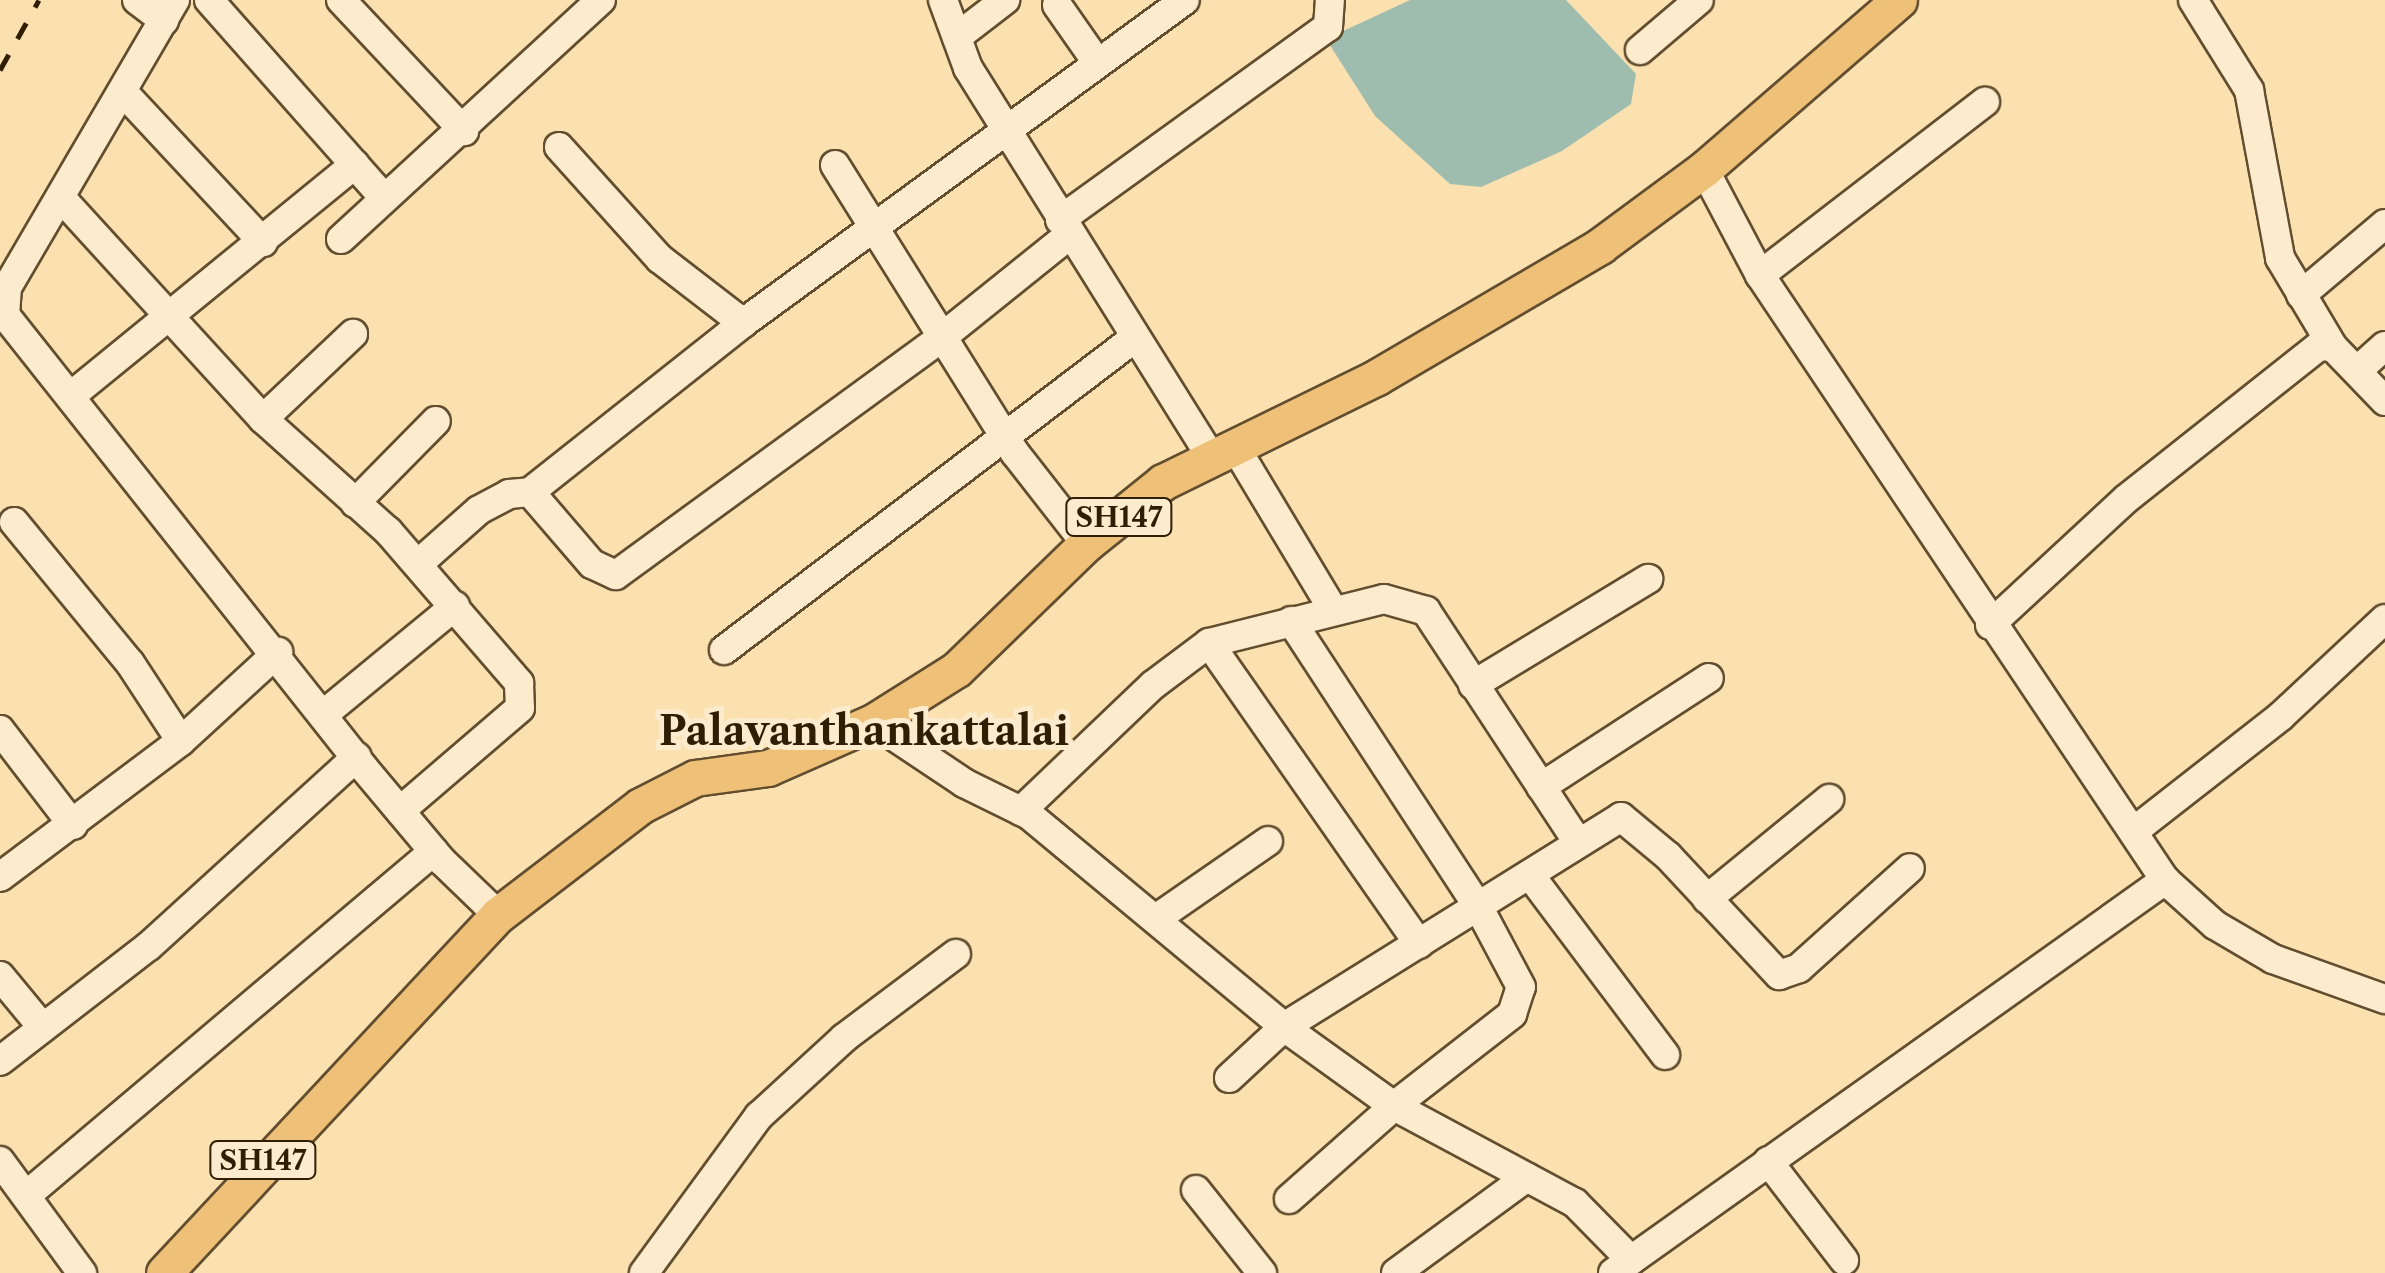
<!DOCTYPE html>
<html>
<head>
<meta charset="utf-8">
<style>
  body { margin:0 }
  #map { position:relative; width:2385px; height:1273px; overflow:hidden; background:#fbe0b0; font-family:"Libre Caslon Text",serif }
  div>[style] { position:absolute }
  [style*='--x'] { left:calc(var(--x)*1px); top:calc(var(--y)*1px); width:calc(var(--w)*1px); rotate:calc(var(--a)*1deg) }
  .water>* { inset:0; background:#9fbdae }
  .roads { filter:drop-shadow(2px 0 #624e2f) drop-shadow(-2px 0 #624e2f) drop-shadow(0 2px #624e2f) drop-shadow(0 -2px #624e2f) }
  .minor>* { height:28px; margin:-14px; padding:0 14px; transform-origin:14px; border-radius:14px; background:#fcebcc }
  .major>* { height:35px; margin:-17.5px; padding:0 17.5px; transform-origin:17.5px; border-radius:17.5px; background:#eec078 }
  .rail>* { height:5px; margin-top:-2.5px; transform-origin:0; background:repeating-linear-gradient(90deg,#2f1d04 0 18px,transparent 0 36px) }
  span { translate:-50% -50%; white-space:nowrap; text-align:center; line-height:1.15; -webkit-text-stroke:10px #fcebcc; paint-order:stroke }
  .shield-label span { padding:2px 8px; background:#fcebcc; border:2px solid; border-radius:8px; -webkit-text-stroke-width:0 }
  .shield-label { font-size:28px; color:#2f1d04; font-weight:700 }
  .district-label { font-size:40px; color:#2f1d04; font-weight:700 }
</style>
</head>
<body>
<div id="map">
  <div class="water">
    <i style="clip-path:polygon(1410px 0,1566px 0,1636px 74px,1631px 104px,1562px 151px,1481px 187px,1450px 184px,1375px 116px,1326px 39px)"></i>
  </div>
  <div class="roads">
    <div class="minor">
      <i style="--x:137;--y:0;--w:34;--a:37"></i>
      <i style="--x:175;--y:0;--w:333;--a:120.3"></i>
      <i style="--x:7;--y:287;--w:28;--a:94"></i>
      <i style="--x:5;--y:315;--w:577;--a:51.62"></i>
      <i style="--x:363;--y:767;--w:123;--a:50"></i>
      <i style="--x:442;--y:861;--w:78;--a:44"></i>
      <i style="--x:209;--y:0;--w:264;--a:48.5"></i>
      <i style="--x:341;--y:0;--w:180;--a:46.8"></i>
      <i style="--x:943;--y:0;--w:72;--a:69.8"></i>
      <i style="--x:968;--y:68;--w:457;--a:58"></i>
      <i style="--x:2193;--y:0;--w:106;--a:58.1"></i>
      <i style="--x:2249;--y:90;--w:171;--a:79.5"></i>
      <i style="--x:2280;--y:258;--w:104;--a:59.2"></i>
      <i style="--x:1057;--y:5;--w:68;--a:55.1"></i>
      <i style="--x:957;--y:37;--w:61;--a:-37.6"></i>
      <i style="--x:1640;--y:50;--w:77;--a:-40.3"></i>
      <i style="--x:124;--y:93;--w:204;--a:47"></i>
      <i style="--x:559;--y:147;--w:151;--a:48"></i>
      <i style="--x:660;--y:259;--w:105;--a:37.6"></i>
      <i style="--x:835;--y:165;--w:340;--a:58"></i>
      <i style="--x:1015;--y:453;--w:115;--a:52"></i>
      <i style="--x:1704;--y:169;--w:120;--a:62.2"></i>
      <i style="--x:1760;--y:275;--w:728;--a:56.2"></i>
      <i style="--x:2165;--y:880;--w:67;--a:42"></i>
      <i style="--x:2215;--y:925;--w:67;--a:30.4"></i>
      <i style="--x:2273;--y:959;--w:119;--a:19.7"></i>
      <i style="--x:63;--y:200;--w:297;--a:47.6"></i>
      <i style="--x:263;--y:419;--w:168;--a:41.9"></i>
      <i style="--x:388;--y:531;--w:201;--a:49.2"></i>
      <i style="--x:519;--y:683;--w:25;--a:88"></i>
      <i style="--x:520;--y:708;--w:158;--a:139.4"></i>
      <i style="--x:1060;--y:220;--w:330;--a:-35.8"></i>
      <i style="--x:1328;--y:27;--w:27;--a:-86"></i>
      <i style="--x:341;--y:239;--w:353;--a:-42.6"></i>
      <i style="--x:1760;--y:275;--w:284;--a:-37.6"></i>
      <i style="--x:2301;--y:295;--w:110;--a:-40.2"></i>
      <i style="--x:2358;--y:370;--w:36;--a:-42"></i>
      <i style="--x:72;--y:395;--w:365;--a:-39.2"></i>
      <i style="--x:263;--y:419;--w:124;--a:-43.4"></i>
      <i style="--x:1234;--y:445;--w:190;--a:59"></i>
      <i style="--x:530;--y:492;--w:272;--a:-38.4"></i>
      <i style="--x:743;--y:323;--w:547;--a:-36.16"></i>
      <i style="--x:355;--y:503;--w:115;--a:-45.4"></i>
      <i style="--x:14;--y:522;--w:183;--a:50.6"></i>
      <i style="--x:130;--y:663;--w:93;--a:56.8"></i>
      <i style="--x:418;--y:564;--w:81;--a:-41.5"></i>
      <i style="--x:479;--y:510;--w:34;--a:-28"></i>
      <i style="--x:509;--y:494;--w:21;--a:-5"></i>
      <i style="--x:530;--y:492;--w:95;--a:49.3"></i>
      <i style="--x:592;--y:564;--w:26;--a:25"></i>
      <i style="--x:616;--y:575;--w:402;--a:-36.1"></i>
      <i style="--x:941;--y:338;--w:164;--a:-38.8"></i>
      <i style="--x:1990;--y:625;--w:185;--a:-42.8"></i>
      <i style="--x:2126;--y:499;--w:246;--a:-38.4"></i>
      <i style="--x:2319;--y:346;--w:14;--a:4"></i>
      <i style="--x:2333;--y:347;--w:75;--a:46.1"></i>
      <i style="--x:1209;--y:643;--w:367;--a:55.1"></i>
      <i style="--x:724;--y:650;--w:512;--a:-37.23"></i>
      <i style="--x:1473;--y:685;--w:205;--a:-31.2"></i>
      <i style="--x:324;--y:714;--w:170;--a:-39.5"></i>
      <i style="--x:873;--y:722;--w:110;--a:33.8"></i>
      <i style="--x:964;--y:783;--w:72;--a:26.2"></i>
      <i style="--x:1029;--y:815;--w:332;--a:39.7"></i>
      <i style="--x:1284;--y:1027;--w:135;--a:35.7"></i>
      <i style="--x:1394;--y:1106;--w:205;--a:28.2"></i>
      <i style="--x:1575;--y:1203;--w:80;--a:45.5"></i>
      <i style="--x:0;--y:730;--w:120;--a:52.5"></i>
      <i style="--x:1541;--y:787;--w:200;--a:-33"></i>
      <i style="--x:1021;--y:811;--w:182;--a:-43.7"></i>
      <i style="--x:1153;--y:685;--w:70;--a:-36.9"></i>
      <i style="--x:1209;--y:643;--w:180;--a:-14.1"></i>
      <i style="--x:1384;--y:599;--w:44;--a:15.9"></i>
      <i style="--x:1426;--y:611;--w:277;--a:56.7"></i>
      <i style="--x:2134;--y:831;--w:187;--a:-38"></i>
      <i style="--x:2281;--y:716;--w:142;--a:-43"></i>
      <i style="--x:1530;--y:875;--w:225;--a:53.1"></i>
      <i style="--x:0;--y:877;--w:226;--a:-36.9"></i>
      <i style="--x:181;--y:741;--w:132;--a:-42.5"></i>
      <i style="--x:1707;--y:899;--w:158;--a:-39.3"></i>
      <i style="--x:1157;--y:918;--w:135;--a:-34.7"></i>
      <i style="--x:0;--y:976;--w:67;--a:50.4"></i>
      <i style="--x:0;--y:1061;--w:188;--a:-37.7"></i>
      <i style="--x:149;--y:946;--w:281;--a:-42.3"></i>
      <i style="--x:1229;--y:1078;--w:75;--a:-42.8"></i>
      <i style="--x:1284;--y:1027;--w:397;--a:-31.9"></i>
      <i style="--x:1621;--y:817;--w:61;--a:39.7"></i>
      <i style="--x:1668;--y:856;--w:163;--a:47"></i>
      <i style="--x:1779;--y:975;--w:21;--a:-19"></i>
      <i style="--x:1799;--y:968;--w:149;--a:-42"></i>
      <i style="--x:0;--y:1161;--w:139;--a:53.8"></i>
      <i style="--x:1768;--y:1161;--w:125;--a:52.5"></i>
      <i style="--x:1196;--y:1190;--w:106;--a:51.5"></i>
      <i style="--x:28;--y:1194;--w:531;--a:-40.19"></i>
      <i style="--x:1289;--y:1199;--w:140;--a:-41.5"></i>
      <i style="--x:1394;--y:1106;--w:150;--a:-37.9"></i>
      <i style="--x:1512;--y:1014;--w:28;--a:-72"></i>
      <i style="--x:1521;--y:987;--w:89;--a:-118"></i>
      <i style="--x:1479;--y:908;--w:343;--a:-123.2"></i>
      <i style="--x:644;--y:1273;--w:195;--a:-53.8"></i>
      <i style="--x:759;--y:1116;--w:115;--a:-42.5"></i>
      <i style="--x:844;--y:1038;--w:140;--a:-36.9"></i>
      <i style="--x:1396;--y:1273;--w:162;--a:-36.2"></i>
      <i style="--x:1613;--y:1273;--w:678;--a:-35.45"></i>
    </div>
    <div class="major">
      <i style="--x:164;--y:1273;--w:490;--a:-47"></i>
      <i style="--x:498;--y:915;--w:179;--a:-37.5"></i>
      <i style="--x:640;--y:806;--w:62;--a:-27"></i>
      <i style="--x:695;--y:778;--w:74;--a:-7.8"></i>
      <i style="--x:768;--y:768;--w:115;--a:-23.7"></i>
      <i style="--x:873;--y:722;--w:99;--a:-32.2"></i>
      <i style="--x:957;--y:669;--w:180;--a:-44.1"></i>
      <i style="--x:1086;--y:544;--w:99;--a:-38.8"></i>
      <i style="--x:1163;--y:482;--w:238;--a:-26.1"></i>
      <i style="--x:1377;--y:377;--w:259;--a:-30.4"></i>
      <i style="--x:1600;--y:246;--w:129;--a:-36.5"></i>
      <i style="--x:1704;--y:169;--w:258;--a:-40.9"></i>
    </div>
  </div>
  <div class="rail">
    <i style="--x:0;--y:70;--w:80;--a:-60.9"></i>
  </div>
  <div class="shield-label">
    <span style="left:1119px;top:517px">SH147</span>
    <span style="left:263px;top:1160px">SH147</span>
  </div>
  <div class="district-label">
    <span style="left:864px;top:731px">Palavanthankattalai</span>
  </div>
</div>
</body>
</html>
